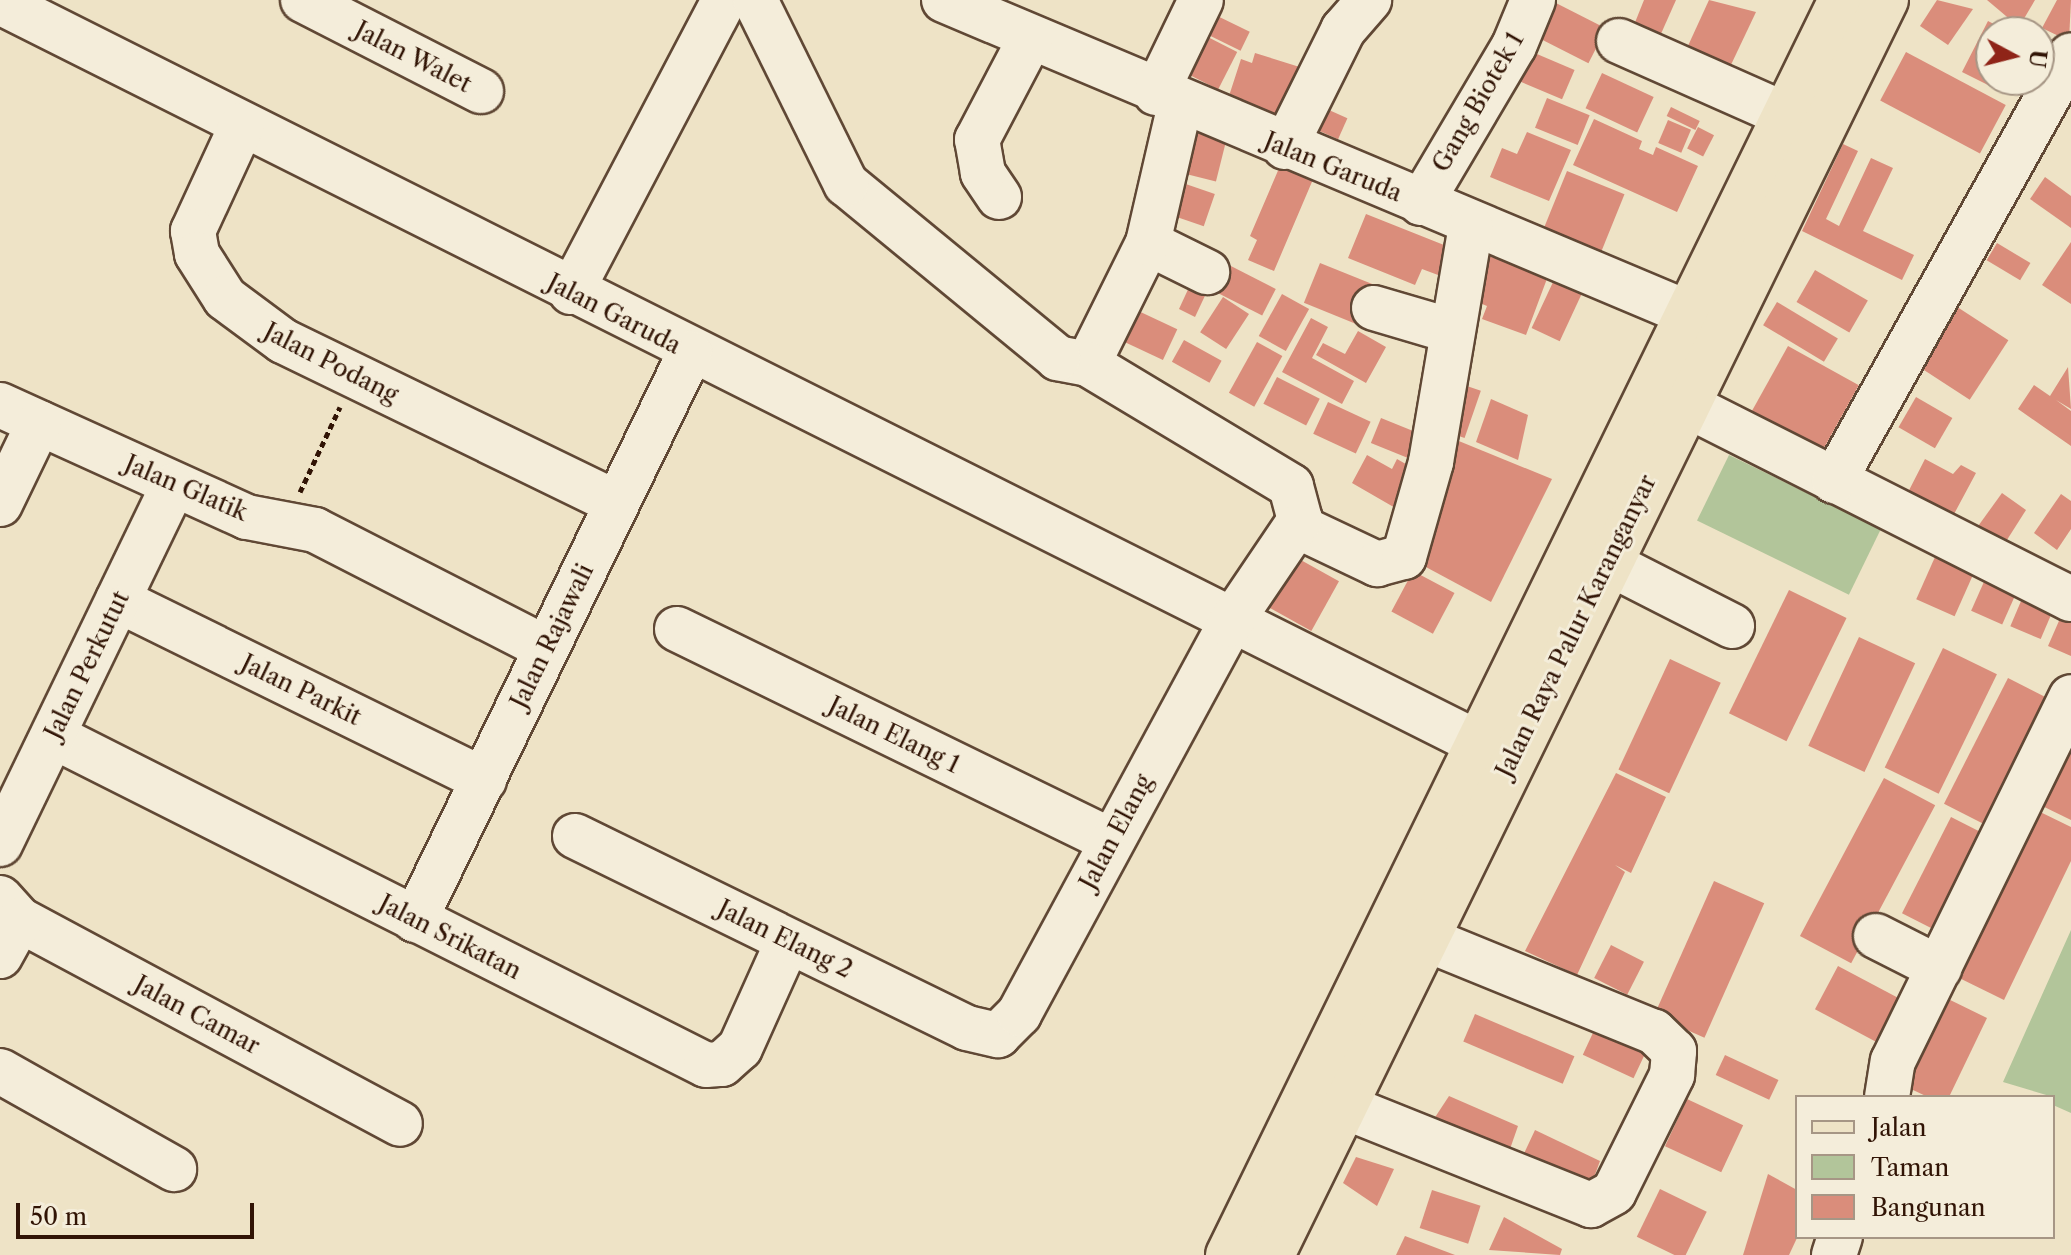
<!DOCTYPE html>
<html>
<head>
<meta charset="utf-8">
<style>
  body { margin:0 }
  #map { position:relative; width:2071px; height:1255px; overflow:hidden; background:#eee3c6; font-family:"Libre Caslon Text",serif }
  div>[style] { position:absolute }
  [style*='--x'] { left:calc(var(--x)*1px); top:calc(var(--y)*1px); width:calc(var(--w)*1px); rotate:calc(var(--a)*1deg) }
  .green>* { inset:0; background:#b2c59a; transform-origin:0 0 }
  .building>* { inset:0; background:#da8d7b; transform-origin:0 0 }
  .path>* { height:5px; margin-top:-2.5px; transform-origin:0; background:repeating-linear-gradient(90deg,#311405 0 6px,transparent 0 10px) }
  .roads { filter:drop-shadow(2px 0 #604835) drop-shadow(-2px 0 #604835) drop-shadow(0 2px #604835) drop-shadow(0 -2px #604835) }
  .minor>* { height:44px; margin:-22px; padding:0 22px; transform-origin:22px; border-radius:22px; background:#f4edda }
  .major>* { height:44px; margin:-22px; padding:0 22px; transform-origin:22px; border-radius:22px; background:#eee3c6 }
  span { translate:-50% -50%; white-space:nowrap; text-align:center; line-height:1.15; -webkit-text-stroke:6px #f4edda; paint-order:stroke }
  .street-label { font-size:24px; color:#311405 }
  .legend { position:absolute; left:1795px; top:1095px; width:260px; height:144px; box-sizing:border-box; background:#f4edda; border:2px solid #a69685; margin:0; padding:10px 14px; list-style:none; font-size:24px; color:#311405 }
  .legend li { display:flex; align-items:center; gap:16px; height:40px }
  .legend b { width:40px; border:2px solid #a69685 }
  .north { position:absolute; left:1975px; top:16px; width:80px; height:80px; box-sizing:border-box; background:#f4edda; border:2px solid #a69685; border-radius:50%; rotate:97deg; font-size:22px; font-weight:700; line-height:32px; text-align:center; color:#311405 }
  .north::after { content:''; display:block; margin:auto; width:28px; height:36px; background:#8f2418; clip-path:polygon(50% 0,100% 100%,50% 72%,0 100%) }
  .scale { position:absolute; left:16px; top:1203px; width:238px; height:36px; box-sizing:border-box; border:4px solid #311405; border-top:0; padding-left:10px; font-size:24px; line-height:28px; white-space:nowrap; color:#311405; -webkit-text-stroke:6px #f4edda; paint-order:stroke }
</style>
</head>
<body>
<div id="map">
  <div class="green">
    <i style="left:1729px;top:455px;width:169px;height:73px;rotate:26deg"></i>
    <i style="clip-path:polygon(2071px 930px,2071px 1113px,2053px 1105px,2053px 1097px,2003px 1082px)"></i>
  </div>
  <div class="building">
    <i style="left:1550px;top:0;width:63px;height:39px;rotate:27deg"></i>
    <i style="clip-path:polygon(1644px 0,1676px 0,1660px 36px,1634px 25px)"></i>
    <i style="clip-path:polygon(1709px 0,1756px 12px,1729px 69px,1687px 48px)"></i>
    <i style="clip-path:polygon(1937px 0,1973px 9px,1948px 45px,1920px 26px)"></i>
    <i style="clip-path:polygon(1987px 0,2035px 0,2019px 27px)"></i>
    <i style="clip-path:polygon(2057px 0,2071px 0,2069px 41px,2042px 28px)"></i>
    <i style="left:1203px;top:9px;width:52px;height:21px;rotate:26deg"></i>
    <i style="clip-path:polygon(1988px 21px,2009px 32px,1991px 32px,1992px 87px,1962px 72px)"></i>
    <i style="left:1198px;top:32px;width:44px;height:42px;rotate:27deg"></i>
    <i style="left:1523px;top:48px;width:56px;height:32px;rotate:23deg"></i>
    <i style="left:1906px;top:52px;width:113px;height:55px;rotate:28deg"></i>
    <i style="clip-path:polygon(1255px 53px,1306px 69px,1290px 119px,1228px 99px,1241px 59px,1252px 63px)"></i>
    <i style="left:1602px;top:73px;width:57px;height:39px;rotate:25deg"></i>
    <i style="left:1547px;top:98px;width:46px;height:32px;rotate:22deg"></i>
    <i style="left:1320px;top:106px;width:30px;height:23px;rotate:24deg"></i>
    <i style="left:1671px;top:107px;width:32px;height:10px;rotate:26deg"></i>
    <i style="clip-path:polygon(1594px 119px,1642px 141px,1639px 149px,1653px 155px,1656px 147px,1698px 166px,1677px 212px,1573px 165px)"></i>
    <i style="left:1668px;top:120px;width:25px;height:25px;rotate:23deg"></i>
    <i style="left:1188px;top:124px;width:41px;height:49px;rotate:14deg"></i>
    <i style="left:1698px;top:127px;width:18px;height:24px;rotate:27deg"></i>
    <i style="clip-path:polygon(1527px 132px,1571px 150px,1549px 201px,1490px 177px,1502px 148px,1517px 154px)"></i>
    <i style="clip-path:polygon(1843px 144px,1858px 151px,1826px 219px,1839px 226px,1871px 158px,1893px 168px,1863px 231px,1914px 255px,1902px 280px,1802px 231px)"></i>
    <i style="clip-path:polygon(1291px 159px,1317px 170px,1274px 271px,1248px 260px,1257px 240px,1250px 236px,1280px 166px)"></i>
    <i style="left:1567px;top:171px;width:62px;height:64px;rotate:22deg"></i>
    <i style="clip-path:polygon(2045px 177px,2071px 196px,2071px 228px,2030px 199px)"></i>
    <i style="left:1177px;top:181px;width:40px;height:34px;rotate:19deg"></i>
    <i style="clip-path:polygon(1366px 214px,1449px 247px,1438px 275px,1422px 269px,1415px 285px,1348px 258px)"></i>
    <i style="clip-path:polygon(2071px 242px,2071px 304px,2042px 285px)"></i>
    <i style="left:1997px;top:243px;width:39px;height:20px;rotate:31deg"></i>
    <i style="clip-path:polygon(1483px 251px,1548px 276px,1526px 335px,1482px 319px,1487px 306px,1465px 297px)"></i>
    <i style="left:1225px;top:263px;width:57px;height:30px;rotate:27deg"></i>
    <i style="left:1320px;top:263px;width:61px;height:43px;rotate:22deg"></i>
    <i style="clip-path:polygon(1197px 270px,1210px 285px,1195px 317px,1179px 309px)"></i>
    <i style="left:1815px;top:270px;width:61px;height:37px;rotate:30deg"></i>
    <i style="left:1554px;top:280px;width:31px;height:53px;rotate:25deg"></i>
    <i style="left:1282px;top:294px;width:31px;height:48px;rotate:29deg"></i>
    <i style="left:1223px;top:297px;width:31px;height:42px;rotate:33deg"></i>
    <i style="left:1948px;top:301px;width:72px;height:71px;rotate:33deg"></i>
    <i style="left:1777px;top:302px;width:71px;height:27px;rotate:31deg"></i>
    <i style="left:1132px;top:308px;width:50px;height:34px;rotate:25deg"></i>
    <i style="clip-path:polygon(1311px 318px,1328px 327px,1312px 358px,1354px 381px,1342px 404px,1282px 372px)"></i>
    <i style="clip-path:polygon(1358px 331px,1386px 347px,1366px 383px,1316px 355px,1323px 343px,1345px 354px)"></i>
    <i style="left:1184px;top:340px;width:43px;height:25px;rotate:29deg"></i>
    <i style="left:1257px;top:342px;width:29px;height:58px;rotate:29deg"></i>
    <i style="left:1788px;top:346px;width:81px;height:77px;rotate:29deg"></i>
    <i style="clip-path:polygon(2068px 367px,2071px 409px,2056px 400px,2071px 411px,2071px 446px,2018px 409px,2034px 385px,2050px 396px)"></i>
    <i style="left:1277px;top:377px;width:48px;height:30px;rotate:27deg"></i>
    <i style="left:1461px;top:384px;width:21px;height:50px;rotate:19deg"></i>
    <i style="left:1916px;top:397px;width:42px;height:35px;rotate:30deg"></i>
    <i style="clip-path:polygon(1491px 399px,1528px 415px,1518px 460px,1476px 442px)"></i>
    <i style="left:1328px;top:402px;width:47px;height:35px;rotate:25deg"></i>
    <i style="left:1381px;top:418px;width:48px;height:27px;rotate:22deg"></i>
    <i style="clip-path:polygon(1449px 437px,1552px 479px,1491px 602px,1411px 559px)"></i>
    <i style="clip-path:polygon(1367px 455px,1392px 469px,1397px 459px,1425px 475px,1404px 513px,1352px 483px)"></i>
    <i style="clip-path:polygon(1925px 459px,1953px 474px,1961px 465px,1976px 473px,1946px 529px,1901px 506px)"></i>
    <i style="clip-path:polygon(2002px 493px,2026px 510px,2005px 543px,1976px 529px)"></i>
    <i style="clip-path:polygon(2061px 494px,2071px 501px,2071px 529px,2057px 550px,2034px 533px)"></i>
    <i style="left:1939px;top:548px;width:42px;height:56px;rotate:24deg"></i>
    <i style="left:1290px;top:554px;width:56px;height:57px;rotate:29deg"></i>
    <i style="left:1413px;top:571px;width:47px;height:46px;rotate:28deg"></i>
    <i style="left:1987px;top:575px;width:34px;height:39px;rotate:24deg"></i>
    <i style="left:1789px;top:590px;width:64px;height:137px;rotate:26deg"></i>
    <i style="left:2024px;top:594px;width:33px;height:35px;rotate:23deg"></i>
    <i style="clip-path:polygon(2062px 614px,2071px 618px,2071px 656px,2048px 646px)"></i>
    <i style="left:1859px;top:637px;width:62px;height:120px;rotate:25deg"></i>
    <i style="left:1943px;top:648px;width:60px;height:133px;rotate:26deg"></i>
    <i style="left:1670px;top:659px;width:56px;height:122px;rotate:25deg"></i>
    <i style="left:2008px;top:678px;width:54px;height:141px;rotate:27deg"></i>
    <i style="clip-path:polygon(2071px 717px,2071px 820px,2032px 801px)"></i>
    <i style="clip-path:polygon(1616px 773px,1666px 797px,1631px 873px,1615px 865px,1625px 872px,1577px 975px,1525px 951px)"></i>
    <i style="left:1884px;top:778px;width:58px;height:179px;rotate:28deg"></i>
    <i style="clip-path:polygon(2028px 806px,2071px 827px,2071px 861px,2004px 1000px,1947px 972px)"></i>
    <i style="left:1951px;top:817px;width:42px;height:108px;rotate:27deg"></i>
    <i style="left:1714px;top:881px;width:55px;height:147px;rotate:24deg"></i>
    <i style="left:1611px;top:945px;width:37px;height:37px;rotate:27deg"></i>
    <i style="left:1838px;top:966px;width:78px;height:49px;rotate:28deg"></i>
    <i style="clip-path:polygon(1940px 995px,1987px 1018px,1949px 1097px,1928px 1097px,1898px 1083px)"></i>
    <i style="left:1475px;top:1014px;width:108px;height:30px;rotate:23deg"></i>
    <i style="left:1598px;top:1022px;width:56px;height:36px;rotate:25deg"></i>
    <i style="left:1725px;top:1055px;width:59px;height:22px;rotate:25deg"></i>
    <i style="clip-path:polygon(1449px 1096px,1518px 1126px,1503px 1169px,1430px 1125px)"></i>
    <i style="left:1687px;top:1099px;width:62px;height:52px;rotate:25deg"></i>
    <i style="clip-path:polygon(1535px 1130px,1600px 1161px,1586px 1199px,1514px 1175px)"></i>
    <i style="clip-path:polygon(1356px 1157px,1394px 1169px,1377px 1206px,1343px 1183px)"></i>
    <i style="clip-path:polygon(1768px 1174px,1797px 1190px,1797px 1238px,1789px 1255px,1743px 1255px)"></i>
    <i style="left:1660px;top:1189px;width:52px;height:53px;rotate:26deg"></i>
    <i style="left:1432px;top:1190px;width:51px;height:40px;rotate:18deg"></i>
    <i style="clip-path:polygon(1504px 1217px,1562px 1249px,1560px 1255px,1489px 1250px)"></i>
    <i style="clip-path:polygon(1405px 1236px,1455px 1255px,1396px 1255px)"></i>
  </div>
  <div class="path">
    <i style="--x:300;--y:492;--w:94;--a:-64.8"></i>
  </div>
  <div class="roads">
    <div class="minor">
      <i style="--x:303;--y:0;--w:200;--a:27.1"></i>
      <i style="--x:944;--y:0;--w:845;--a:22.83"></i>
      <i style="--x:0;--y:2;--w:1689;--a:26.63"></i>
      <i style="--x:1619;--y:41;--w:180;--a:23.9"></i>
      <i style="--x:1156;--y:93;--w:103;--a:-64.2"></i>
      <i style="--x:242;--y:125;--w:117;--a:114.8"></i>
      <i style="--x:193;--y:231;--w:23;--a:80"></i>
      <i style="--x:197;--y:254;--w:52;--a:57.5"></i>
      <i style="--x:225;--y:298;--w:72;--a:36.6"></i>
      <i style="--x:283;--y:341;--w:370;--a:25.9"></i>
      <i style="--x:1285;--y:147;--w:131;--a:-63.6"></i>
      <i style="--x:1343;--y:30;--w:40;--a:-49"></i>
      <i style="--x:999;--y:197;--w:29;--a:-124"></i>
      <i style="--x:983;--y:173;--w:34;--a:-100"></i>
      <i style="--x:977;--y:140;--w:114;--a:-62.3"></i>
      <i style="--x:1421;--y:203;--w:182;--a:-59.4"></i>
      <i style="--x:1514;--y:46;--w:50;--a:-67.6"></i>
      <i style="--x:1148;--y:243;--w:66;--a:26.2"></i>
      <i style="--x:571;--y:292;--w:330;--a:-62.3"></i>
      <i style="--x:1374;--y:308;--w:81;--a:16.4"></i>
      <i style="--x:1088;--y:364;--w:135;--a:-63.6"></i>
      <i style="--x:1148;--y:243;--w:143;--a:-77"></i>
      <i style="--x:1653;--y:388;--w:468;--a:26.8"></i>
      <i style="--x:0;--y:405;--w:271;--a:24.4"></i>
      <i style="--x:247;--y:517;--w:69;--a:10.8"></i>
      <i style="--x:315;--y:530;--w:259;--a:27.1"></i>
      <i style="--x:1834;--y:481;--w:487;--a:-60.9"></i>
      <i style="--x:0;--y:504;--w:90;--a:-64.3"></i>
      <i style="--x:1297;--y:526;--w:89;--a:25.4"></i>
      <i style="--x:1377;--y:564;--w:28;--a:-15"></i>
      <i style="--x:1404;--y:557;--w:99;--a:-74.1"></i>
      <i style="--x:1431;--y:462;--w:239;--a:-80.4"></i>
      <i style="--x:1577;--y:547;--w:174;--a:27"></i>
      <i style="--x:118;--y:600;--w:408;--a:26.2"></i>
      <i style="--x:677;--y:629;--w:483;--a:26"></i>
      <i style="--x:53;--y:736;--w:731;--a:26.74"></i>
      <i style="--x:706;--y:1065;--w:16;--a:-4"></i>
      <i style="--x:722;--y:1064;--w:24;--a:-42"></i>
      <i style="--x:740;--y:1048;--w:117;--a:-65.8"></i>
      <i style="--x:575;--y:836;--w:436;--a:26.1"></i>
      <i style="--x:967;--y:1028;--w:32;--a:13"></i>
      <i style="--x:998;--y:1035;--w:30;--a:-45"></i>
      <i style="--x:1019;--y:1014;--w:442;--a:-61.6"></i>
      <i style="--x:1229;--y:625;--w:127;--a:-55.9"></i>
      <i style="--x:1300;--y:520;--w:35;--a:-105"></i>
      <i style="--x:1291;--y:486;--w:237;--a:-149"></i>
      <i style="--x:1088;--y:364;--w:31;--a:-169"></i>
      <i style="--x:1058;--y:358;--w:274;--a:-140.6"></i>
      <i style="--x:846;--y:184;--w:205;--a:-116.3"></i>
      <i style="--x:0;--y:844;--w:398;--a:-64.2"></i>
      <i style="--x:0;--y:898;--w:30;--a:48"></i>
      <i style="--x:20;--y:920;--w:431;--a:28.2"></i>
      <i style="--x:415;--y:920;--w:630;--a:-64.13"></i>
      <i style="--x:1876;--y:936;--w:71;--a:26.9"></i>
      <i style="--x:0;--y:956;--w:41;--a:-60.9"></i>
      <i style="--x:0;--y:1071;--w:200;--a:29.4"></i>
      <i style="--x:1887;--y:1097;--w:36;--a:-81"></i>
      <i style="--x:1893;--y:1061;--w:405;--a:-63.9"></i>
      <i style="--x:1343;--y:1106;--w:267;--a:21.8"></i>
      <i style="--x:1591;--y:1205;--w:26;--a:-29"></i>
      <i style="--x:1614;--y:1192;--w:131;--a:-63.6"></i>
      <i style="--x:1672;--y:1075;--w:24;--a:-85"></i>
      <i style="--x:1674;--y:1051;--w:28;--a:-136"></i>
      <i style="--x:1654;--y:1032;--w:248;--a:-157.8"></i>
      <i style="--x:1834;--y:1255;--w:19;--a:-72"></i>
    </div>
    <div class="major">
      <i style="--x:1228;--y:1255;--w:1397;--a:-63.97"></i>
      <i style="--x:1272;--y:1255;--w:1397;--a:-63.93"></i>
    </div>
  </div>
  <div class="street-label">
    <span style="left:413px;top:57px;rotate:27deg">Jalan Walet</span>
    <span style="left:1478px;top:102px;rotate:-60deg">Gang Biotek 1</span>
    <span style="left:1333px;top:167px;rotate:22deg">Jalan Garuda</span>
    <span style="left:614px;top:314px;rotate:27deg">Jalan Garuda</span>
    <span style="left:331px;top:363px;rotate:27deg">Jalan Podang</span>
    <span style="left:186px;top:488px;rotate:23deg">Jalan Glatik</span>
    <span style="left:1576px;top:626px;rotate:-64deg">Jalan Raya Palur Karanganyar</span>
    <span style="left:552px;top:636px;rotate:-64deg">Jalan Rajawali</span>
    <span style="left:87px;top:665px;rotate:-64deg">Jalan Perkutut</span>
    <span style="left:301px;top:690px;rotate:26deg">Jalan Parkit</span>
    <span style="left:894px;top:735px;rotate:26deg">Jalan Elang 1</span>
    <span style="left:1116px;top:832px;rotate:-62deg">Jalan Elang</span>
    <span style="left:450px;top:937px;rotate:27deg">Jalan Srikatan</span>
    <span style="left:785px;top:939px;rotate:26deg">Jalan Elang 2</span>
    <span style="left:197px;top:1015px;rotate:28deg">Jalan Camar</span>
  </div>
  <ul class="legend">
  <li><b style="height:10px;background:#eee3c6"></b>Jalan</li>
  <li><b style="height:22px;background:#b2c59a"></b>Taman</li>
  <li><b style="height:22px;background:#da8d7b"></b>Bangunan</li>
  </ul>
  <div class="north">U</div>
  <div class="scale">50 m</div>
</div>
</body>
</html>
